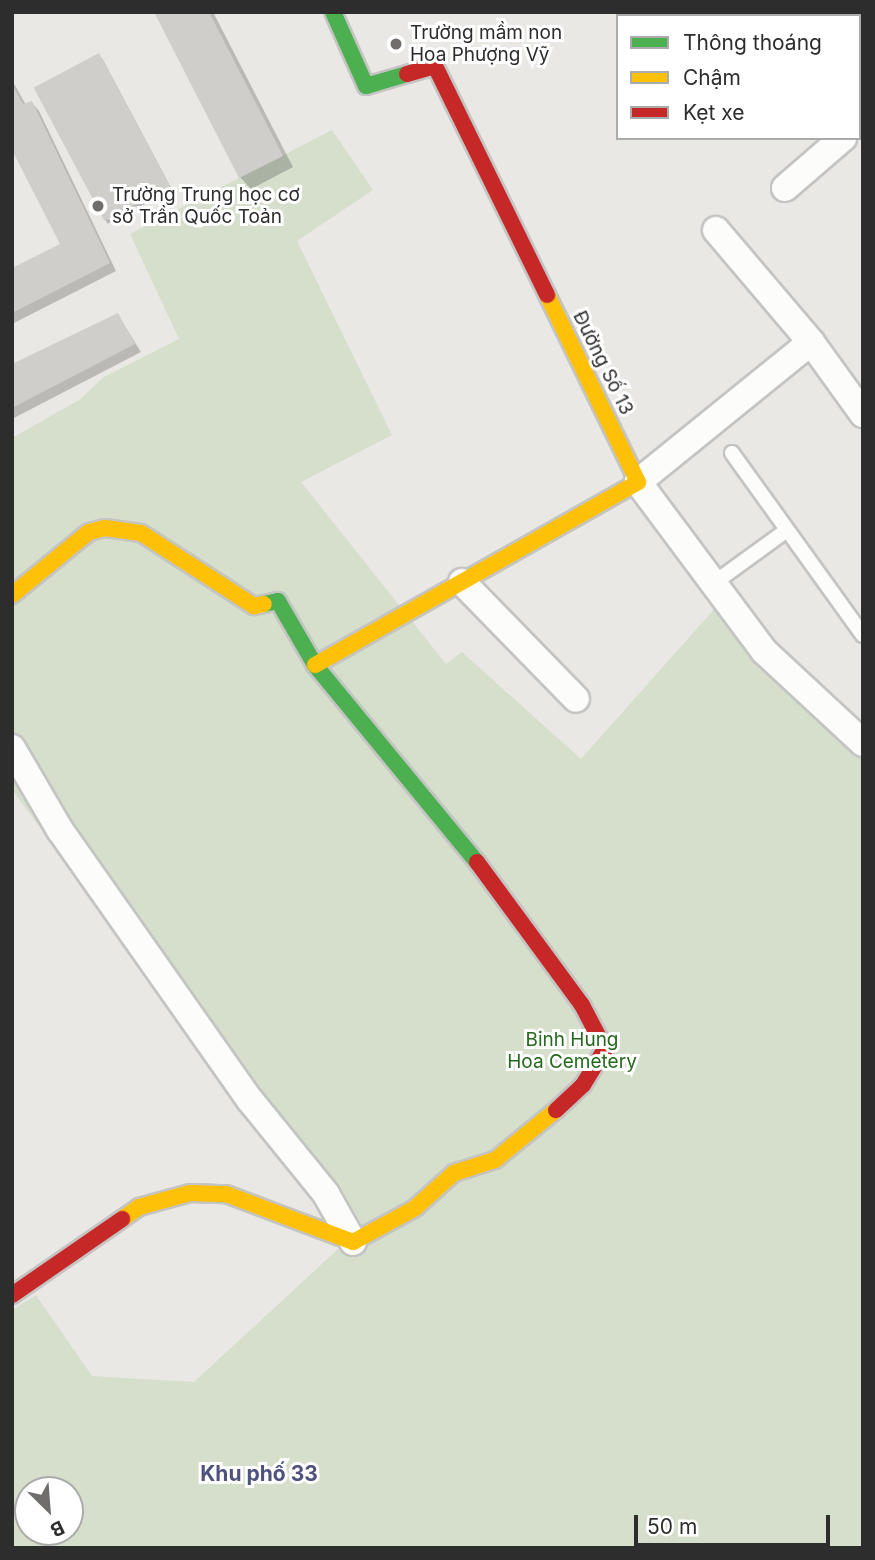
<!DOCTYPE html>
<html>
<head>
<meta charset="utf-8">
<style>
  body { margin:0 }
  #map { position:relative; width:875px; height:1560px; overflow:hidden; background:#eae8e4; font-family:Inter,sans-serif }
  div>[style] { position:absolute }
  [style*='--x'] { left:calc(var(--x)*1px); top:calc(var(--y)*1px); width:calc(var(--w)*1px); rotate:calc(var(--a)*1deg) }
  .cemetery>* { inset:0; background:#d5dfcc }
  .shadow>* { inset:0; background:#0003; transform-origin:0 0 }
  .building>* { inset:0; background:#cfceca; transform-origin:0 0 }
  .roads { filter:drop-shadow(2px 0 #c4c4c3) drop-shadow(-2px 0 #c4c4c3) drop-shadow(0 2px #c4c4c3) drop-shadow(0 -2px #c4c4c3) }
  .lane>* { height:14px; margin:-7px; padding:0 7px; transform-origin:7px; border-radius:7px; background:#fcfcfb }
  .street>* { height:26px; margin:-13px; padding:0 13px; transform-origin:13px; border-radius:13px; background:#fcfcfb }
  .fast>* { height:16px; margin:-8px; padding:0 8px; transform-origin:8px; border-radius:8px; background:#4caf50 }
  .slow>* { height:16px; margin:-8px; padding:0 8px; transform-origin:8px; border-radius:8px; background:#ffc107 }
  .jam>* { height:16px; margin:-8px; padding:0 8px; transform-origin:8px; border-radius:8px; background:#c62828 }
  .dots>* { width:19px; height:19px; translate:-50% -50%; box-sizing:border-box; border:4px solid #fff; border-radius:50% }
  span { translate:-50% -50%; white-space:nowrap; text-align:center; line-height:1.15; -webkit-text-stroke:6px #fff; paint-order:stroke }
  .poi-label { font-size:19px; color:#2d2d2d }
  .left { translate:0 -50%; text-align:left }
  .street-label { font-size:19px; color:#2d2d2d }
  .park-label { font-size:19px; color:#25691e }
  .neighbourhood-label { font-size:21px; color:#4f527c; font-weight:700 }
  .frame { position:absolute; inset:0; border:14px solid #2d2d2d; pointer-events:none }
  .legend { position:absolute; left:616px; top:14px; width:245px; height:126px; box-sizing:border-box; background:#fff; border:2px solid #ababab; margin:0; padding:9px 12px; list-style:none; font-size:21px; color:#2d2d2d }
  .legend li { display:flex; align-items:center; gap:14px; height:35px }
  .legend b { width:35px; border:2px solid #ababab }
  .north { position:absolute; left:14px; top:1476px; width:70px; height:70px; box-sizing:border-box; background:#fff; border:2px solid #ababab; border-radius:50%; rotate:155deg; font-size:19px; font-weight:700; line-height:28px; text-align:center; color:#2d2d2d }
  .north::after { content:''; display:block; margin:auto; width:24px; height:32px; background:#6f6e6d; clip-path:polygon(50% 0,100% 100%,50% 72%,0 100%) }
  .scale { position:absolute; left:634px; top:1515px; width:196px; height:32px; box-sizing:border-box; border:4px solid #2d2d2d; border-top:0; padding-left:9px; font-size:21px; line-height:24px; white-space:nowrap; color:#2d2d2d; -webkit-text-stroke:5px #fff; paint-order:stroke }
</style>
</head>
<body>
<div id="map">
  <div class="cemetery">
    <i style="clip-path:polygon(evenodd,332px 130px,373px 190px,297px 241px,392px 435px,301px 482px,446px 664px,462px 652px,581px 759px,717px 606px,863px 743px,863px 1548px,12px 1548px,12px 1310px,36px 1295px,92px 1376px,194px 1382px,349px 1239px,12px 790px,12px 438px,79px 400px,104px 377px,179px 339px,130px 234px,332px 130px,28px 1490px,70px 1490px,70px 1532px,28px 1532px,28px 1490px)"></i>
  </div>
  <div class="shadow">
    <i style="clip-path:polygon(156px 12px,213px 12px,293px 167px,251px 189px,240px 177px)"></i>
    <i style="left:102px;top:58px;width:149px;height:73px;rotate:62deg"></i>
    <i style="clip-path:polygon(12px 80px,26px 105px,32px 103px,39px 111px,116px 271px,12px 324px,12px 270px,63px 244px,12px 146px)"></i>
    <i style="clip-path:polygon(118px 315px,141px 352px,12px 419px,12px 366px)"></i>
  </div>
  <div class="building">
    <i style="clip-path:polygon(154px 12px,209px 12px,283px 156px,239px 178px)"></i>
    <i style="left:99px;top:53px;width:151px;height:74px;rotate:62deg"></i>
    <i style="clip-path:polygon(12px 84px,23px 104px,32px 101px,110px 263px,12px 313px,12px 268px,60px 244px,12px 150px)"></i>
    <i style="clip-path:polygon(118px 313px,135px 344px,12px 408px,12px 364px)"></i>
  </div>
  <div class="roads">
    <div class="lane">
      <i style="--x:732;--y:453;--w:224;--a:54.3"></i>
      <i style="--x:714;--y:583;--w:90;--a:-36"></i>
    </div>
    <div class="street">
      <i style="--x:844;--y:12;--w:5;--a:53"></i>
      <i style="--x:859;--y:31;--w:6;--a:51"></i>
      <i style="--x:859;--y:125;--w:6;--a:-45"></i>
      <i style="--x:785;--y:188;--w:77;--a:-40.8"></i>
      <i style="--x:716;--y:230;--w:147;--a:49.7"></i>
      <i style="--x:811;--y:342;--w:89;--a:54.2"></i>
      <i style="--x:811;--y:342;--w:223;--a:141"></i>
      <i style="--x:638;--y:482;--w:211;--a:53.3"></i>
      <i style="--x:764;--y:651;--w:135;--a:42.9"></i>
      <i style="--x:462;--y:582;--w:163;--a:45.7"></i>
      <i style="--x:12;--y:748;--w:95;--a:59.7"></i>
      <i style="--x:60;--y:830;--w:330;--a:54.9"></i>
      <i style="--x:250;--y:1100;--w:121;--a:51"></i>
      <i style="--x:326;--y:1194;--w:55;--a:60.6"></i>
    </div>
    <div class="fast">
      <i style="--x:333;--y:12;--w:81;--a:66"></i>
      <i style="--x:366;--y:86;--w:43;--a:-16.3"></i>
      <i style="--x:264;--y:604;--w:14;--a:-12"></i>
      <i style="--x:278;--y:601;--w:74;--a:60"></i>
      <i style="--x:315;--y:665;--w:255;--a:50.6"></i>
    </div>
    <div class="slow">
      <i style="--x:12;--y:595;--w:99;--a:-39.3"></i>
      <i style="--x:89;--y:532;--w:16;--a:-14"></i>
      <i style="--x:105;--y:528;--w:36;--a:8"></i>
      <i style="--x:141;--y:533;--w:135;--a:32.9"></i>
      <i style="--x:254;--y:606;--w:10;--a:-11"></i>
      <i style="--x:315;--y:665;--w:371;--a:-29.5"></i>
      <i style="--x:638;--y:482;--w:208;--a:-115.9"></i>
      <i style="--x:122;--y:1219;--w:21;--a:-35"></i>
      <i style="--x:139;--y:1207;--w:53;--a:-15.4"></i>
      <i style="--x:190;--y:1193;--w:36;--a:2"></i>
      <i style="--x:226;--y:1194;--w:136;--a:20.7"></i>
      <i style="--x:353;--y:1242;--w:71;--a:-28.7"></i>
      <i style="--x:415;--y:1208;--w:52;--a:-41.9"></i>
      <i style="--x:454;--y:1173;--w:43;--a:-17.6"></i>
      <i style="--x:495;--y:1160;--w:79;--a:-39.3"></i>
    </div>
    <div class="jam">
      <i style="--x:407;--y:74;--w:29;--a:-16"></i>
      <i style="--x:435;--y:66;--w:255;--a:63.9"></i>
      <i style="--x:477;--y:862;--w:177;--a:53.7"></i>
      <i style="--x:582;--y:1005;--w:50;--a:62.4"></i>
      <i style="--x:605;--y:1049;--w:42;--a:121.4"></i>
      <i style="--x:583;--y:1085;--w:37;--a:137"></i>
      <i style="--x:12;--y:1295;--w:134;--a:-34.6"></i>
    </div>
  </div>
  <div class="dots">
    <i style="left:396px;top:44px;background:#6f6e6d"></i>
    <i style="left:98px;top:206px;background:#6f6e6d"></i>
  </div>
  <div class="poi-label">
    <span class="left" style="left:410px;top:44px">Trường mầm non<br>Hoa Phượng Vỹ</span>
    <span class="left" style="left:112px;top:206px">Trường Trung học cơ<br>sở Trần Quốc Toản</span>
  </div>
  <div class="street-label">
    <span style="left:603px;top:363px;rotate:64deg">Đường Số 13</span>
  </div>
  <div class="park-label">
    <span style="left:572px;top:1051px">Binh Hung<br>Hoa Cemetery</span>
  </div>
  <div class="neighbourhood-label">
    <span style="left:259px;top:1474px">Khu phố 33</span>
  </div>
  <div class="frame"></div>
  <ul class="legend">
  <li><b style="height:9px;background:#4caf50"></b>Thông thoáng</li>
  <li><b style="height:9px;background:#ffc107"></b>Chậm</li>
  <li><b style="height:9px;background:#c62828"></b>Kẹt xe</li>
  </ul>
  <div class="north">B</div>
  <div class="scale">50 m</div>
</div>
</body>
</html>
